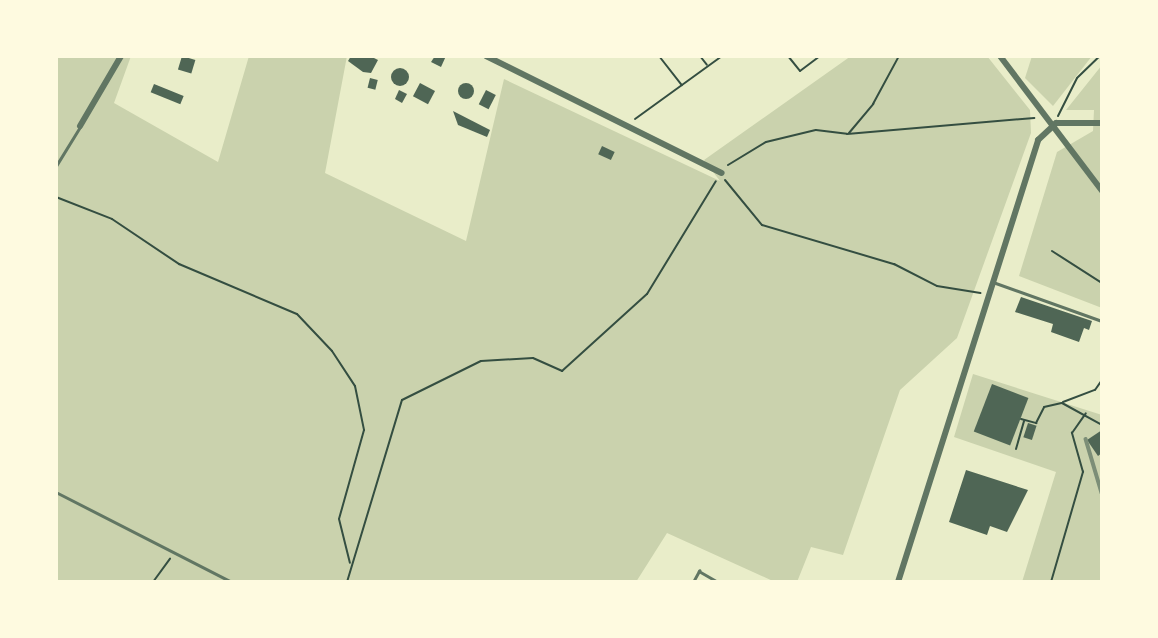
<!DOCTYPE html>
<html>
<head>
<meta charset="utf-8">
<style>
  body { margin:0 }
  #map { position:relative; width:1158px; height:638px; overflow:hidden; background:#e9edc9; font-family:"Titillium Web",sans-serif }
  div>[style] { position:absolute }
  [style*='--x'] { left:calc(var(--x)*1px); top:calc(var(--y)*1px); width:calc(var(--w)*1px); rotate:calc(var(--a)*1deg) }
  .green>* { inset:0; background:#cad2ad }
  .building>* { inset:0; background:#4f6655; transform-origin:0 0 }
  .round { border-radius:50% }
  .path>* { height:2px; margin:-1px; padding:0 1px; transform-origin:1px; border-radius:1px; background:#344e41 }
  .service>* { height:2.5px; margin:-1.25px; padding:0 1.25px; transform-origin:1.25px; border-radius:1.25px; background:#617663 }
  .minor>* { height:6px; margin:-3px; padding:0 3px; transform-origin:3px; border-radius:3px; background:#617663 }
  .rail>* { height:3.5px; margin:-1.75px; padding:0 1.75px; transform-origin:1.75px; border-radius:1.75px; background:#7c8e77 }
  span { translate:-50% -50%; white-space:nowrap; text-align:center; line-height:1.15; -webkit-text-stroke:6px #fefae0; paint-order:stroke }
  .frame { position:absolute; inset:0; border:58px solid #fefae0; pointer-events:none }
</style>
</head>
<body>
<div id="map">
  <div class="green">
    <i style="clip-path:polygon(56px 56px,131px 56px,114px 103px,218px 162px,249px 56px,347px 56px,325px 173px,466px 241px,504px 79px,720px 181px,704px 160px,851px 56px,987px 56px,1030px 110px,1031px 133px,957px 338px,900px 390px,843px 555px,811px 547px,797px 582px,775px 582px,667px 533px,636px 582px,56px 582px)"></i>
    <i style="clip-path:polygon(1032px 56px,1092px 56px,1053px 106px,1025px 78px)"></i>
    <i style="clip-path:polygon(1102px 65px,1102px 308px,1019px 276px,1057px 152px,1093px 131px,1094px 110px,1066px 110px)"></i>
    <i style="clip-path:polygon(973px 374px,1102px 415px,1102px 582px,1022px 582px,1056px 472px,954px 437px)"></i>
  </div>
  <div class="building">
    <i style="left:182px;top:56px;width:14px;height:14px;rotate:17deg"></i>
    <i style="clip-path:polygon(351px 56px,370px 56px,378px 60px,371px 73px,363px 72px,348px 61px)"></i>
    <i style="clip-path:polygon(435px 56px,446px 56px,441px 67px,431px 62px)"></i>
    <i class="round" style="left:391px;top:68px;width:18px;height:18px"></i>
    <i style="left:370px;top:78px;width:8px;height:10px;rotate:14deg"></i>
    <i class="round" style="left:458px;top:83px;width:16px;height:16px"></i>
    <i style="left:420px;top:83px;width:17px;height:15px;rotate:28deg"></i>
    <i style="left:154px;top:84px;width:32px;height:9px;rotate:22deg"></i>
    <i style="clip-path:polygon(399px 90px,407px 94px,402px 103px,395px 99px)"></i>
    <i style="left:486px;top:90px;width:11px;height:16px;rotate:27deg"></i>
    <i style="clip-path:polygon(453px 111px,490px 130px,487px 137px,458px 125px)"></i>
    <i style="left:602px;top:146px;width:14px;height:9px;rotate:25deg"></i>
    <i style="clip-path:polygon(1021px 297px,1092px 321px,1089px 330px,1084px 328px,1079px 342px,1051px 332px,1053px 324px,1015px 312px)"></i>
    <i style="left:992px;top:384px;width:39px;height:51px;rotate:21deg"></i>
    <i style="left:1028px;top:423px;width:9px;height:15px;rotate:18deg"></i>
    <i style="clip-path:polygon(1102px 430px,1102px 453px,1098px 456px,1087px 440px)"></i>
    <i style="clip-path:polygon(966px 470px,1028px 490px,1007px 532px,990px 526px,987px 535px,949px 522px)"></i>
  </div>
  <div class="path">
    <i style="--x:659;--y:56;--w:37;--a:52"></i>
    <i style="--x:700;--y:56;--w:11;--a:52"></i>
    <i style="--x:788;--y:56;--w:19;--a:51"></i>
    <i style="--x:800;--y:71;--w:25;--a:-37"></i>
    <i style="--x:1058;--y:116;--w:42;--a:-63.4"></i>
    <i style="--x:1077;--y:78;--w:32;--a:-44"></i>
    <i style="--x:635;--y:119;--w:107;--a:-35.9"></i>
    <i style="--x:849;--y:133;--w:38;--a:-50"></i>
    <i style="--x:873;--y:104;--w:55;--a:-61.6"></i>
    <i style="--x:728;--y:165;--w:44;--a:-31.2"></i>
    <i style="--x:766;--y:142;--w:51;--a:-13.5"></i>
    <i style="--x:816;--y:130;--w:31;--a:7"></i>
    <i style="--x:847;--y:134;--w:188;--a:-4.9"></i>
    <i style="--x:725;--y:180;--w:58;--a:50.6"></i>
    <i style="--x:762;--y:225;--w:138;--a:16.5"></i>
    <i style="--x:894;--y:264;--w:48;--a:27.1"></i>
    <i style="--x:937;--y:286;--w:44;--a:9.2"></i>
    <i style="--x:56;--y:197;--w:60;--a:21.4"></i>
    <i style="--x:112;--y:219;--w:81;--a:33.9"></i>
    <i style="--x:179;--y:264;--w:128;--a:23"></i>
    <i style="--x:297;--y:314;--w:51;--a:46.6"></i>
    <i style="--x:332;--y:351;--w:42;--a:56.7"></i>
    <i style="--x:355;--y:386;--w:45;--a:78.4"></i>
    <i style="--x:364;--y:430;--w:92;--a:105.7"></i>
    <i style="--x:339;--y:519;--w:45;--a:76"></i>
    <i style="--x:1052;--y:251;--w:59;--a:32.6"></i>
    <i style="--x:1063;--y:402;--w:34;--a:-21"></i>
    <i style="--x:1095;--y:390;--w:12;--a:-55"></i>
    <i style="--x:1021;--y:419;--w:16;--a:15"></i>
    <i style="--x:1036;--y:423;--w:18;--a:-63"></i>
    <i style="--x:1044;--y:407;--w:18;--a:-13"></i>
    <i style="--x:1062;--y:403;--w:46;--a:28.8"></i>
    <i style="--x:1016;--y:449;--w:29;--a:-74"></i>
    <i style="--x:153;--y:582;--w:29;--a:-54"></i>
    <i style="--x:347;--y:582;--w:190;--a:-73.2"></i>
    <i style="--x:402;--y:400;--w:88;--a:-26.3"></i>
    <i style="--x:481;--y:361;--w:52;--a:-3.3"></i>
    <i style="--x:533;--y:358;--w:32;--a:24"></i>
    <i style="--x:562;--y:371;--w:115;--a:-42.2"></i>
    <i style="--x:647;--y:294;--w:132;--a:-58.6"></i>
    <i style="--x:1051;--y:582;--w:115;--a:-73.8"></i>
    <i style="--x:1083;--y:472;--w:41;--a:-105.8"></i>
    <i style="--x:1072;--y:433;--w:24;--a:-55"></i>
  </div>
  <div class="service">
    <i style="--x:56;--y:166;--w:46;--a:-58.4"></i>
    <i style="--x:993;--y:282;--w:116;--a:19.7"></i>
    <i style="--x:56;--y:492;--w:198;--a:27.1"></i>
    <i style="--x:693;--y:582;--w:13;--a:-61"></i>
    <i style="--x:699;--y:571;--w:22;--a:30"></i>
  </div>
  <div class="minor">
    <i style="--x:486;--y:56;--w:263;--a:26.4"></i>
    <i style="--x:1000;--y:56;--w:169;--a:52.9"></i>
    <i style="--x:80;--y:126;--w:81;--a:-59.6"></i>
    <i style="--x:898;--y:582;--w:464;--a:-72.4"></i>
    <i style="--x:1038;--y:140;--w:25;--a:-43"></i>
    <i style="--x:1056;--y:123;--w:46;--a:0"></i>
  </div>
  <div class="rail">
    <i style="--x:1086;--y:439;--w:56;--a:73.5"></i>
  </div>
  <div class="frame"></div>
</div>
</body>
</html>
